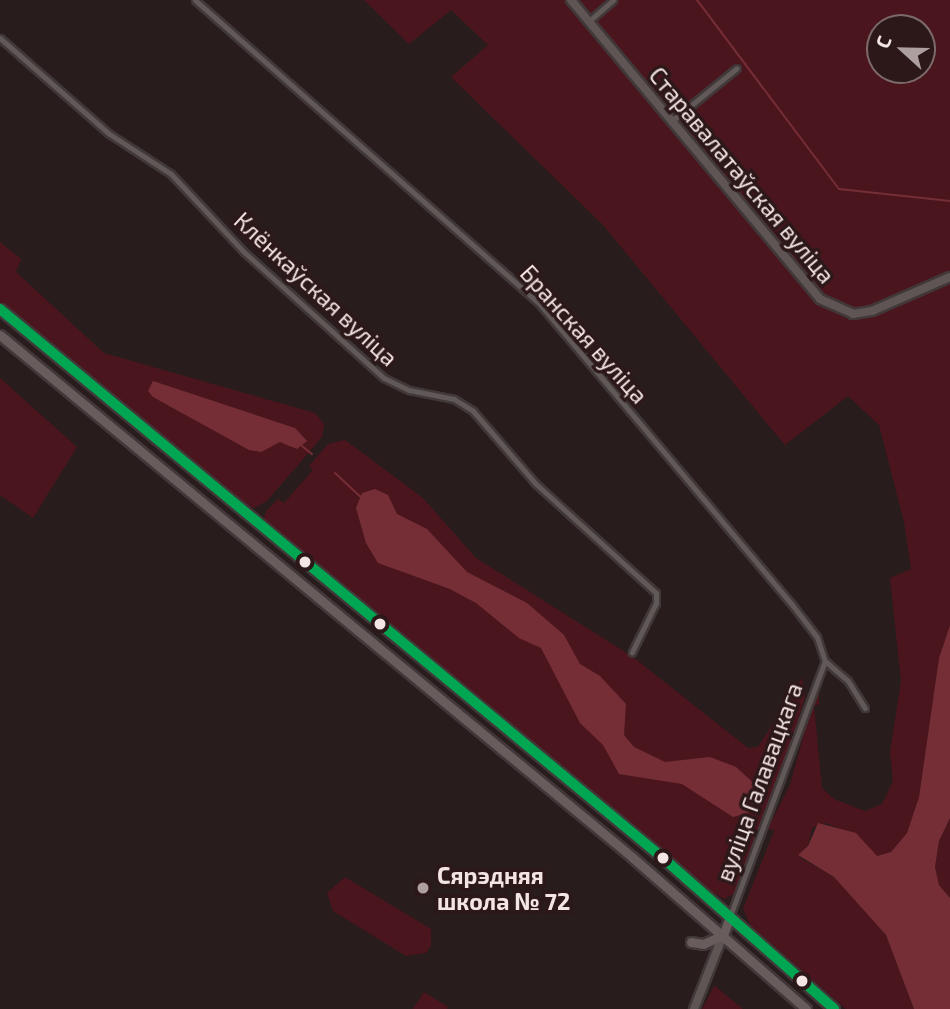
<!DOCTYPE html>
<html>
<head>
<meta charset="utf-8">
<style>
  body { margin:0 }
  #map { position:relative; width:950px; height:1009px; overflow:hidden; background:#281c1d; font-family:"Exo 2",sans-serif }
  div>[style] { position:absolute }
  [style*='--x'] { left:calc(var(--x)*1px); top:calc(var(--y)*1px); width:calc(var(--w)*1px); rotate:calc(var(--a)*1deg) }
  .green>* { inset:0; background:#4b151d }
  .water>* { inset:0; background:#762e36 }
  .stream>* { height:2px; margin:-1px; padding:0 1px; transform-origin:1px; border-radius:1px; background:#762e36 }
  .roads { filter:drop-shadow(2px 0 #413839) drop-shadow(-2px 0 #413839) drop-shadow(0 2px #413839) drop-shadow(0 -2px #413839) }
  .street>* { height:5px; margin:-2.5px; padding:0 2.5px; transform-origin:2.5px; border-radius:2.5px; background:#615858 }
  .secondary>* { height:8px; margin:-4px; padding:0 4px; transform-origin:4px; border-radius:4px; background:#605555 }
  .primary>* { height:9px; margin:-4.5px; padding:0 4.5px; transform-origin:4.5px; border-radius:4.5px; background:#695c5c }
  .bus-1>* { height:10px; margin:-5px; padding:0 5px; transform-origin:5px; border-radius:5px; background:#00a651 }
  .dots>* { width:19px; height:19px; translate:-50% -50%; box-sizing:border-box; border:4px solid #2c1819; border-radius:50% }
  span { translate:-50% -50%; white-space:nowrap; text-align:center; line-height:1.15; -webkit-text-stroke:7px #2c1819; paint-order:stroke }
  .street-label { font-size:23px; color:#f4e5e5 }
  .poi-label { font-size:23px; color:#f4e5e5; font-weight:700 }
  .left { translate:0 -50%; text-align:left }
  .north { position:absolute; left:866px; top:14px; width:70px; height:70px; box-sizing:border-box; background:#2c1819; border:2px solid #7c6a6b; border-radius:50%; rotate:292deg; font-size:19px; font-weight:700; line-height:28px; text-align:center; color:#f4e5e5 }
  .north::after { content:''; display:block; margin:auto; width:24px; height:32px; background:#ad9f9f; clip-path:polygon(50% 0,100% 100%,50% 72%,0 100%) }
</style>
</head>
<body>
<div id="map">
  <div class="green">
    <i style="clip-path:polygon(evenodd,364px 0,950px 0,950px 625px,939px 658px,919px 797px,907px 833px,891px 852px,877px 856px,869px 852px,859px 836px,825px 823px,812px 828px,808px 846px,799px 857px,834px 877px,886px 935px,914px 1009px,846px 1009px,751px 926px,743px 909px,774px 831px,768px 828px,790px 785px,819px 679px,819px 704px,814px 706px,822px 788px,834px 799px,865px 811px,882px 804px,893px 781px,890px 752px,901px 681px,890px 578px,911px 569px,904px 522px,879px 425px,848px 396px,785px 445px,602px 224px,451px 77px,488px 45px,451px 10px,409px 44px,364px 0,880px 28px,922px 28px,922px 70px,880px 70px,880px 28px)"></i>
    <i style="clip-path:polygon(0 242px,21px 259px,16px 272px,104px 353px,315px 413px,324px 424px,322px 437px,267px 501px,254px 508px,244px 506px,0 302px)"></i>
    <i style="clip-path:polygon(0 378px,77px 447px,33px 518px,0 495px)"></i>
    <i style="clip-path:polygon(345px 440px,423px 498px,476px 558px,633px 657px,748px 748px,758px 747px,802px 678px,805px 697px,785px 762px,734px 894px,724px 899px,714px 893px,268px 527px,263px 521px,266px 511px,278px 499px,284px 503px,313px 470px,309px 466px,328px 444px)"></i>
    <i style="clip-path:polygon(950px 818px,950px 898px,939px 886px,935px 867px,939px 841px)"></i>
    <i style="clip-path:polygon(345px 877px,431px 929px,431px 946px,426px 953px,406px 956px,333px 911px,327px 893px)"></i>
    <i style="clip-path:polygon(714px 986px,715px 986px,743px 1009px,702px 1009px)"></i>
    <i style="clip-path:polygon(424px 992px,448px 1007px,447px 1009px,413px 1009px)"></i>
  </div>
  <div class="water">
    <i style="clip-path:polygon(153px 381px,295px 428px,307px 441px,297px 449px,280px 442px,261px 452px,249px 450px,153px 397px,148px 391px)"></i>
    <i style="clip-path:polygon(375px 489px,388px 495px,397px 514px,427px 529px,467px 572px,527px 603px,564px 635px,580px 664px,600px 676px,626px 704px,624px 735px,634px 747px,665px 762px,710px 757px,736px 767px,758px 787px,751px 812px,733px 817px,682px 784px,619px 774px,603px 745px,580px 723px,541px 648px,519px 638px,476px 603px,450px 589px,378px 563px,366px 543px,356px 508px,362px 493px)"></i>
    <i style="clip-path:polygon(950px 625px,950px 818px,939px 841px,935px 867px,939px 885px,950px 898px,950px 1009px,914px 1009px,886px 935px,834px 877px,798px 855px,808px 846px,818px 823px,856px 833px,877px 856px,891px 852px,907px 833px,919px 797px,939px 658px)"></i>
  </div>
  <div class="stream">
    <i style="--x:697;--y:0;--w:236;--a:53.1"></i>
    <i style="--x:839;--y:189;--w:112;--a:6.2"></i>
    <i style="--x:302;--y:446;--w:13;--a:39"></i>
    <i style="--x:335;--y:473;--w:34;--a:43"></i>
  </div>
  <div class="roads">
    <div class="street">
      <i style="--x:195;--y:0;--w:457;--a:41.4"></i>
      <i style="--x:538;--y:302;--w:392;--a:50"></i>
      <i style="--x:790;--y:602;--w:44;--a:52.4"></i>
      <i style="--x:817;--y:637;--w:25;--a:72"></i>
      <i style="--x:825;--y:661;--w:30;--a:41"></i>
      <i style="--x:848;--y:681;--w:32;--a:58"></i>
      <i style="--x:589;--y:21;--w:32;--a:-41"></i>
      <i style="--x:0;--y:38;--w:144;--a:41.3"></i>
      <i style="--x:108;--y:133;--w:75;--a:33.1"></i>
      <i style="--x:171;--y:174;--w:107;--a:46.9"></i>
      <i style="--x:244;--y:252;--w:188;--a:42"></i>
      <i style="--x:384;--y:378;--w:28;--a:26"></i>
      <i style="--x:409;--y:390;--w:46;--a:11.3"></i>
      <i style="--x:454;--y:399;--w:22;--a:32"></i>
      <i style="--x:473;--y:411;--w:96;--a:49.2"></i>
      <i style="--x:536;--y:484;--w:162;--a:42.2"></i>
      <i style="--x:656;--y:593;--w:10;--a:90"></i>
      <i style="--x:656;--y:603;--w:55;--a:116.1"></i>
      <i style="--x:673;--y:120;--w:82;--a:-39.1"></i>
      <i style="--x:730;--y:916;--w:272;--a:-69.6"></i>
    </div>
    <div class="secondary">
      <i style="--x:571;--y:0;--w:389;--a:50.2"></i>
      <i style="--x:820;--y:299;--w:36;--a:24"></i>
      <i style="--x:853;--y:314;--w:19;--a:-9"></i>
      <i style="--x:872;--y:311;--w:85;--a:-23.6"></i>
      <i style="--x:694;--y:1009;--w:79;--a:-68.6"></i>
    </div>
    <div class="primary">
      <i style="--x:0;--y:309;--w:861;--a:39.63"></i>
      <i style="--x:663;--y:858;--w:228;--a:41.4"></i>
      <i style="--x:0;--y:335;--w:820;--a:39.55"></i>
      <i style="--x:632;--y:857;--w:231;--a:41.1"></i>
      <i style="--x:691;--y:942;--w:12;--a:9"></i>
      <i style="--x:703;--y:944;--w:22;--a:-24"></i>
      <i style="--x:723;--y:935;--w:19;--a:-69"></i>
    </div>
  </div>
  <div class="bus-1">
    <i style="--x:0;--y:309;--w:861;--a:39.63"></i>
    <i style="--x:663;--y:858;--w:228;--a:41.4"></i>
  </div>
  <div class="dots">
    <i style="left:305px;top:562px;background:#f4e5e5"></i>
    <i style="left:380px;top:624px;background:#f4e5e5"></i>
    <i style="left:663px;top:858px;background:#f4e5e5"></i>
    <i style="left:423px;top:888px;background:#ad9f9f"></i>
    <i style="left:802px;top:981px;background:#f4e5e5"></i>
  </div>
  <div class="street-label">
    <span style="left:742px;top:175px;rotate:50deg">Старавалатаўская вуліца</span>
    <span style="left:316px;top:289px;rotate:43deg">Клёнкаўская вуліца</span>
    <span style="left:584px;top:334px;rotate:48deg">Бранская вуліца</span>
    <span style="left:759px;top:782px;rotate:-70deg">вуліца Галавацкага</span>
  </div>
  <div class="poi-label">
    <span class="left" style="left:437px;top:888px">Сярэдняя<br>школа № 72</span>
  </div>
  <div class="north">С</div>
</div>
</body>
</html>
